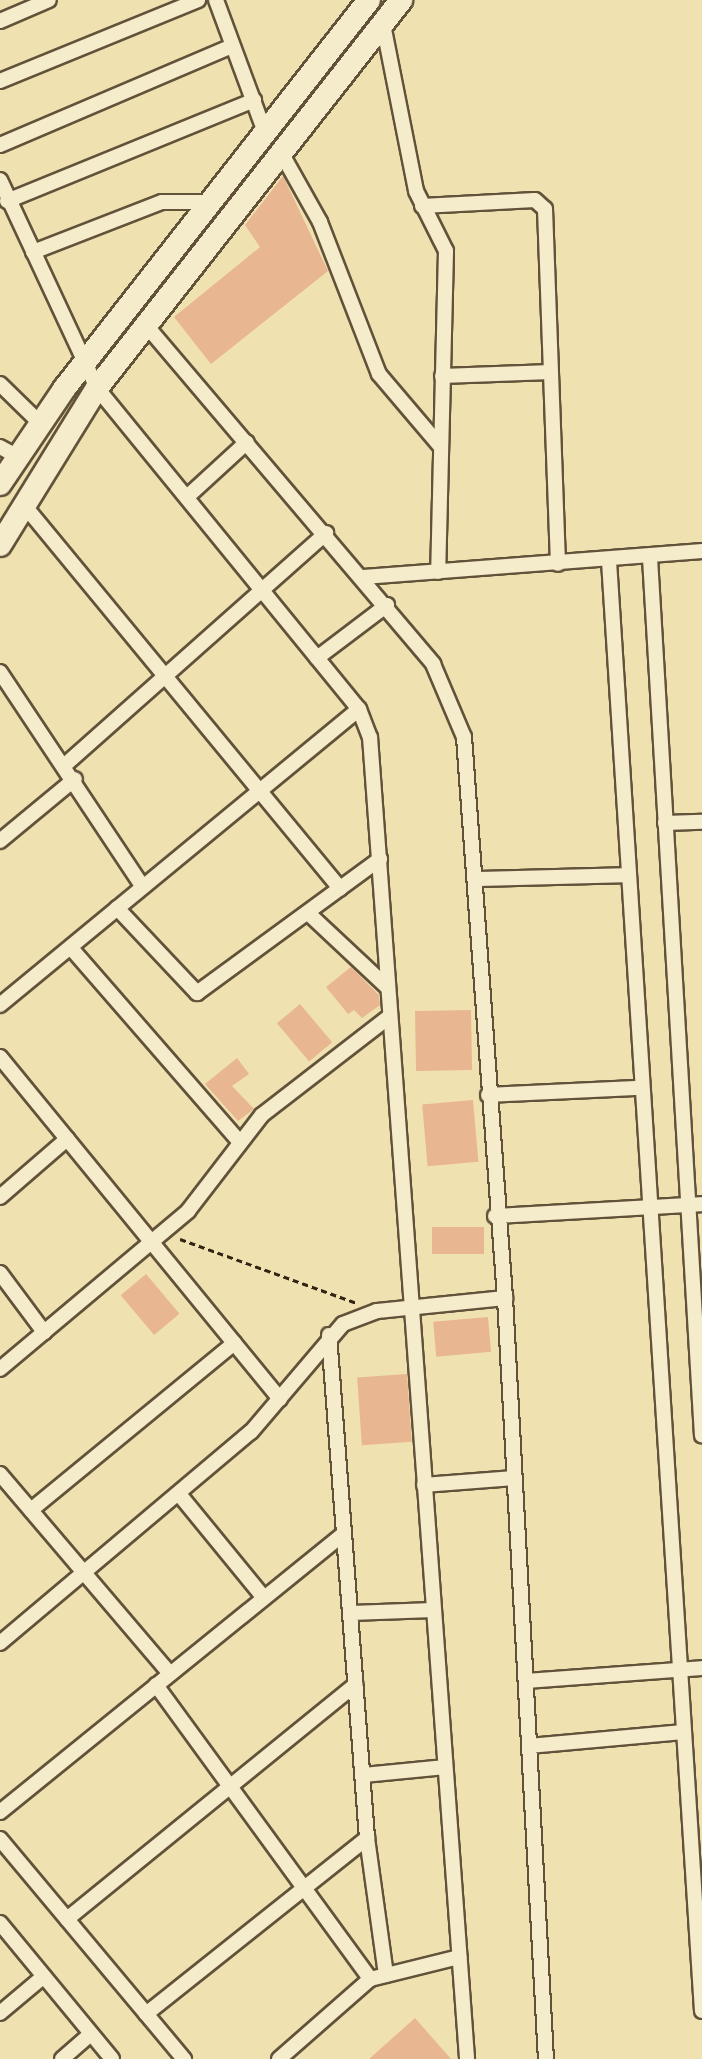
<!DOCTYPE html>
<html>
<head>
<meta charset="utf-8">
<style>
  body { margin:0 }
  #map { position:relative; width:702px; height:2059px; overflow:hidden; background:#f0e1b1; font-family:Alegreya,serif }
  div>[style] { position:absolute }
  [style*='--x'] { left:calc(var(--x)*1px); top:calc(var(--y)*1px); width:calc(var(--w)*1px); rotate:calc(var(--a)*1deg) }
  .building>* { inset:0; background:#e8b691; transform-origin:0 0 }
  .path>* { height:3px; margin-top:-1.5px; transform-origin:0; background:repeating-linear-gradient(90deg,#322313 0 6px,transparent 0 10px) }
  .roads { filter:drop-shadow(2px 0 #62523a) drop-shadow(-2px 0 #62523a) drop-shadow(0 2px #62523a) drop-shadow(0 -2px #62523a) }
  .street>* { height:14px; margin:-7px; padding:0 7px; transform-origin:7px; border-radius:7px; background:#f5eccc }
  .secondary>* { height:22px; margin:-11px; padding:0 11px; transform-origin:11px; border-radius:11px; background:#f5eccc }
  span { translate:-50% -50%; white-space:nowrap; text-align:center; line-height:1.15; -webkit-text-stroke:7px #f5eccc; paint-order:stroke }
</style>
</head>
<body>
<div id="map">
  <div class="building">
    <i style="clip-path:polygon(283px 176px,328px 271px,211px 364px,174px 317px,260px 247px,245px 225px)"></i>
    <i style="clip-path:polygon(351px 967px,379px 995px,380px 1005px,362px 1018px,354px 1010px,348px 1014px,326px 987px)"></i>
    <i style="left:300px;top:1004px;width:50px;height:30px;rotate:50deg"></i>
    <i style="left:471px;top:1010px;width:60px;height:56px;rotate:89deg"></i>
    <i style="clip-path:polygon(237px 1058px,249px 1074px,232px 1086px,254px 1109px,238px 1121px,205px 1084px)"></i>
    <i style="left:473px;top:1100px;width:62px;height:51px;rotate:85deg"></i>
    <i style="left:484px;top:1227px;width:27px;height:52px;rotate:90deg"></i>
    <i style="left:146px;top:1274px;width:52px;height:33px;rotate:50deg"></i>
    <i style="left:488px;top:1317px;width:35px;height:55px;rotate:85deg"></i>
    <i style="left:407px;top:1374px;width:68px;height:50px;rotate:86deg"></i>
    <i style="clip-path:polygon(415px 2018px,451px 2059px,369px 2059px)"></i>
  </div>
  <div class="path">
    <i style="--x:180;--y:1239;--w:188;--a:19.9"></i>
  </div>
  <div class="roads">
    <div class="street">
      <i style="--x:216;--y:0;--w:139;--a:69.7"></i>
      <i style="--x:0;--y:21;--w:53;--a:-23.2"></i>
      <i style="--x:383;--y:24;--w:170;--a:78.8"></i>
      <i style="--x:416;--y:191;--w:67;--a:63.4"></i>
      <i style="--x:446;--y:251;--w:321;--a:91.4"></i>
      <i style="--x:0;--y:81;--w:214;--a:-22.2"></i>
      <i style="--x:0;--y:145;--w:252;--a:-23.1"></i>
      <i style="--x:283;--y:156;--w:76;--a:60.7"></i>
      <i style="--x:320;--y:222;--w:163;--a:68.8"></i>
      <i style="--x:379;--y:374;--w:94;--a:49.7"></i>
      <i style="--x:0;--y:180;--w:230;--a:65"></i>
      <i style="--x:97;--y:388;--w:414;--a:50.8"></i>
      <i style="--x:359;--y:709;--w:30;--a:69"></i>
      <i style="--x:370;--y:737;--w:1326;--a:85.8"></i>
      <i style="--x:7;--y:201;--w:267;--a:-22.2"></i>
      <i style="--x:422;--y:206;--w:113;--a:-3"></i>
      <i style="--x:535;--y:200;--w:13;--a:42"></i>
      <i style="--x:545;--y:209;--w:355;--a:87.9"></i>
      <i style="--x:33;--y:252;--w:138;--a:-21.2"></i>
      <i style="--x:162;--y:202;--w:45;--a:0"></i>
      <i style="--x:145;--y:324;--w:446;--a:49.7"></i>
      <i style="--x:433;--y:664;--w:79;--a:67"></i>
      <i style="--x:464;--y:737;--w:562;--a:85.82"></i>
      <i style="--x:505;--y:1298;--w:762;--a:86.92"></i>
      <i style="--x:442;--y:376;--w:109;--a:-2.1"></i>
      <i style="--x:0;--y:384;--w:54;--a:44.3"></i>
      <i style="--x:0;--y:447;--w:18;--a:29"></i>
      <i style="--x:187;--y:497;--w:81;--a:-42.5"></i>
      <i style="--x:24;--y:505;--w:497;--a:50.5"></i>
      <i style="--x:650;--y:558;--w:879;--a:86.61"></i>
      <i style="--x:609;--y:561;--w:1453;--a:86.33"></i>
      <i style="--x:364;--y:577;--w:339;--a:-4.4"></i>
      <i style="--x:317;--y:658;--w:88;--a:-37.1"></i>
      <i style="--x:0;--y:672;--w:258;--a:56.4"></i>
      <i style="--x:66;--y:764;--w:348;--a:-41.6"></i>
      <i style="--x:665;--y:823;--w:37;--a:-2"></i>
      <i style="--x:0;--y:841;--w:97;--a:-39.6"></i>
      <i style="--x:476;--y:879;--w:150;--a:-1.5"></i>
      <i style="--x:117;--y:908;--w:117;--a:46.7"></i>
      <i style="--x:197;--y:993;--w:227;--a:-36.2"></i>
      <i style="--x:308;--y:913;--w:108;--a:43.1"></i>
      <i style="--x:71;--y:948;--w:256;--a:49"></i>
      <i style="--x:0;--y:1005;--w:465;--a:-39.5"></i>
      <i style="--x:0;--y:1057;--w:442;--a:50.7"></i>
      <i style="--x:488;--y:1095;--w:151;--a:-2.7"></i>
      <i style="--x:0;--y:1197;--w:89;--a:-40.9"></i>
      <i style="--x:495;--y:1216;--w:207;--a:-3.3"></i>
      <i style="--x:0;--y:1273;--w:74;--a:53.3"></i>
      <i style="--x:329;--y:1335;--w:504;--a:85.68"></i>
      <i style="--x:367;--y:1838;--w:138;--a:82.1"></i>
      <i style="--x:0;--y:1369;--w:246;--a:-40"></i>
      <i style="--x:188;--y:1211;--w:121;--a:-52.4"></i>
      <i style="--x:262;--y:1115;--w:160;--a:-37.7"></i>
      <i style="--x:0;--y:1474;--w:262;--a:49.6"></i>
      <i style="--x:424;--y:1485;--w:90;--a:-4.4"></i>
      <i style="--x:179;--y:1494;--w:134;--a:50.7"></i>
      <i style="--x:31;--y:1510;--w:263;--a:-39.4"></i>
      <i style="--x:351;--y:1613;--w:82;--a:-2.1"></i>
      <i style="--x:0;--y:1643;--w:328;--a:-40.1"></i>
      <i style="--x:251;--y:1432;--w:142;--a:-49.6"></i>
      <i style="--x:343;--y:1324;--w:36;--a:-21"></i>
      <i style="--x:377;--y:1311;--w:129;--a:-5.8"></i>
      <i style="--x:526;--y:1681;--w:176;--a:-4.2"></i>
      <i style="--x:156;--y:1685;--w:364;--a:53.9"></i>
      <i style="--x:370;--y:1979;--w:92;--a:-13.9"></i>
      <i style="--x:529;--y:1746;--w:155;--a:-5.2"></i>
      <i style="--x:363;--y:1775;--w:81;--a:-5.6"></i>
      <i style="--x:0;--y:1812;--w:442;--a:-39"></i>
      <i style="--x:0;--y:1839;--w:287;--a:50.1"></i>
      <i style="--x:67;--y:1919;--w:372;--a:-39.1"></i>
      <i style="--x:0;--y:1923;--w:176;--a:50.5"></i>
      <i style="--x:0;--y:2013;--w:57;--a:-40.1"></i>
      <i style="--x:146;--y:2014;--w:283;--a:-38.5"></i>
      <i style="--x:62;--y:2059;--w:38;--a:-41"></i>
      <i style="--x:279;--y:2059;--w:121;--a:-41.3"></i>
    </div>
    <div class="secondary">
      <i style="--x:0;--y:484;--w:115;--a:-56"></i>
      <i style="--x:64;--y:389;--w:494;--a:-51.9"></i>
      <i style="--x:0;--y:545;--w:185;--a:-58.3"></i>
      <i style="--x:97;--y:388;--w:493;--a:-51.9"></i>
    </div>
  </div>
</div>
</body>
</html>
